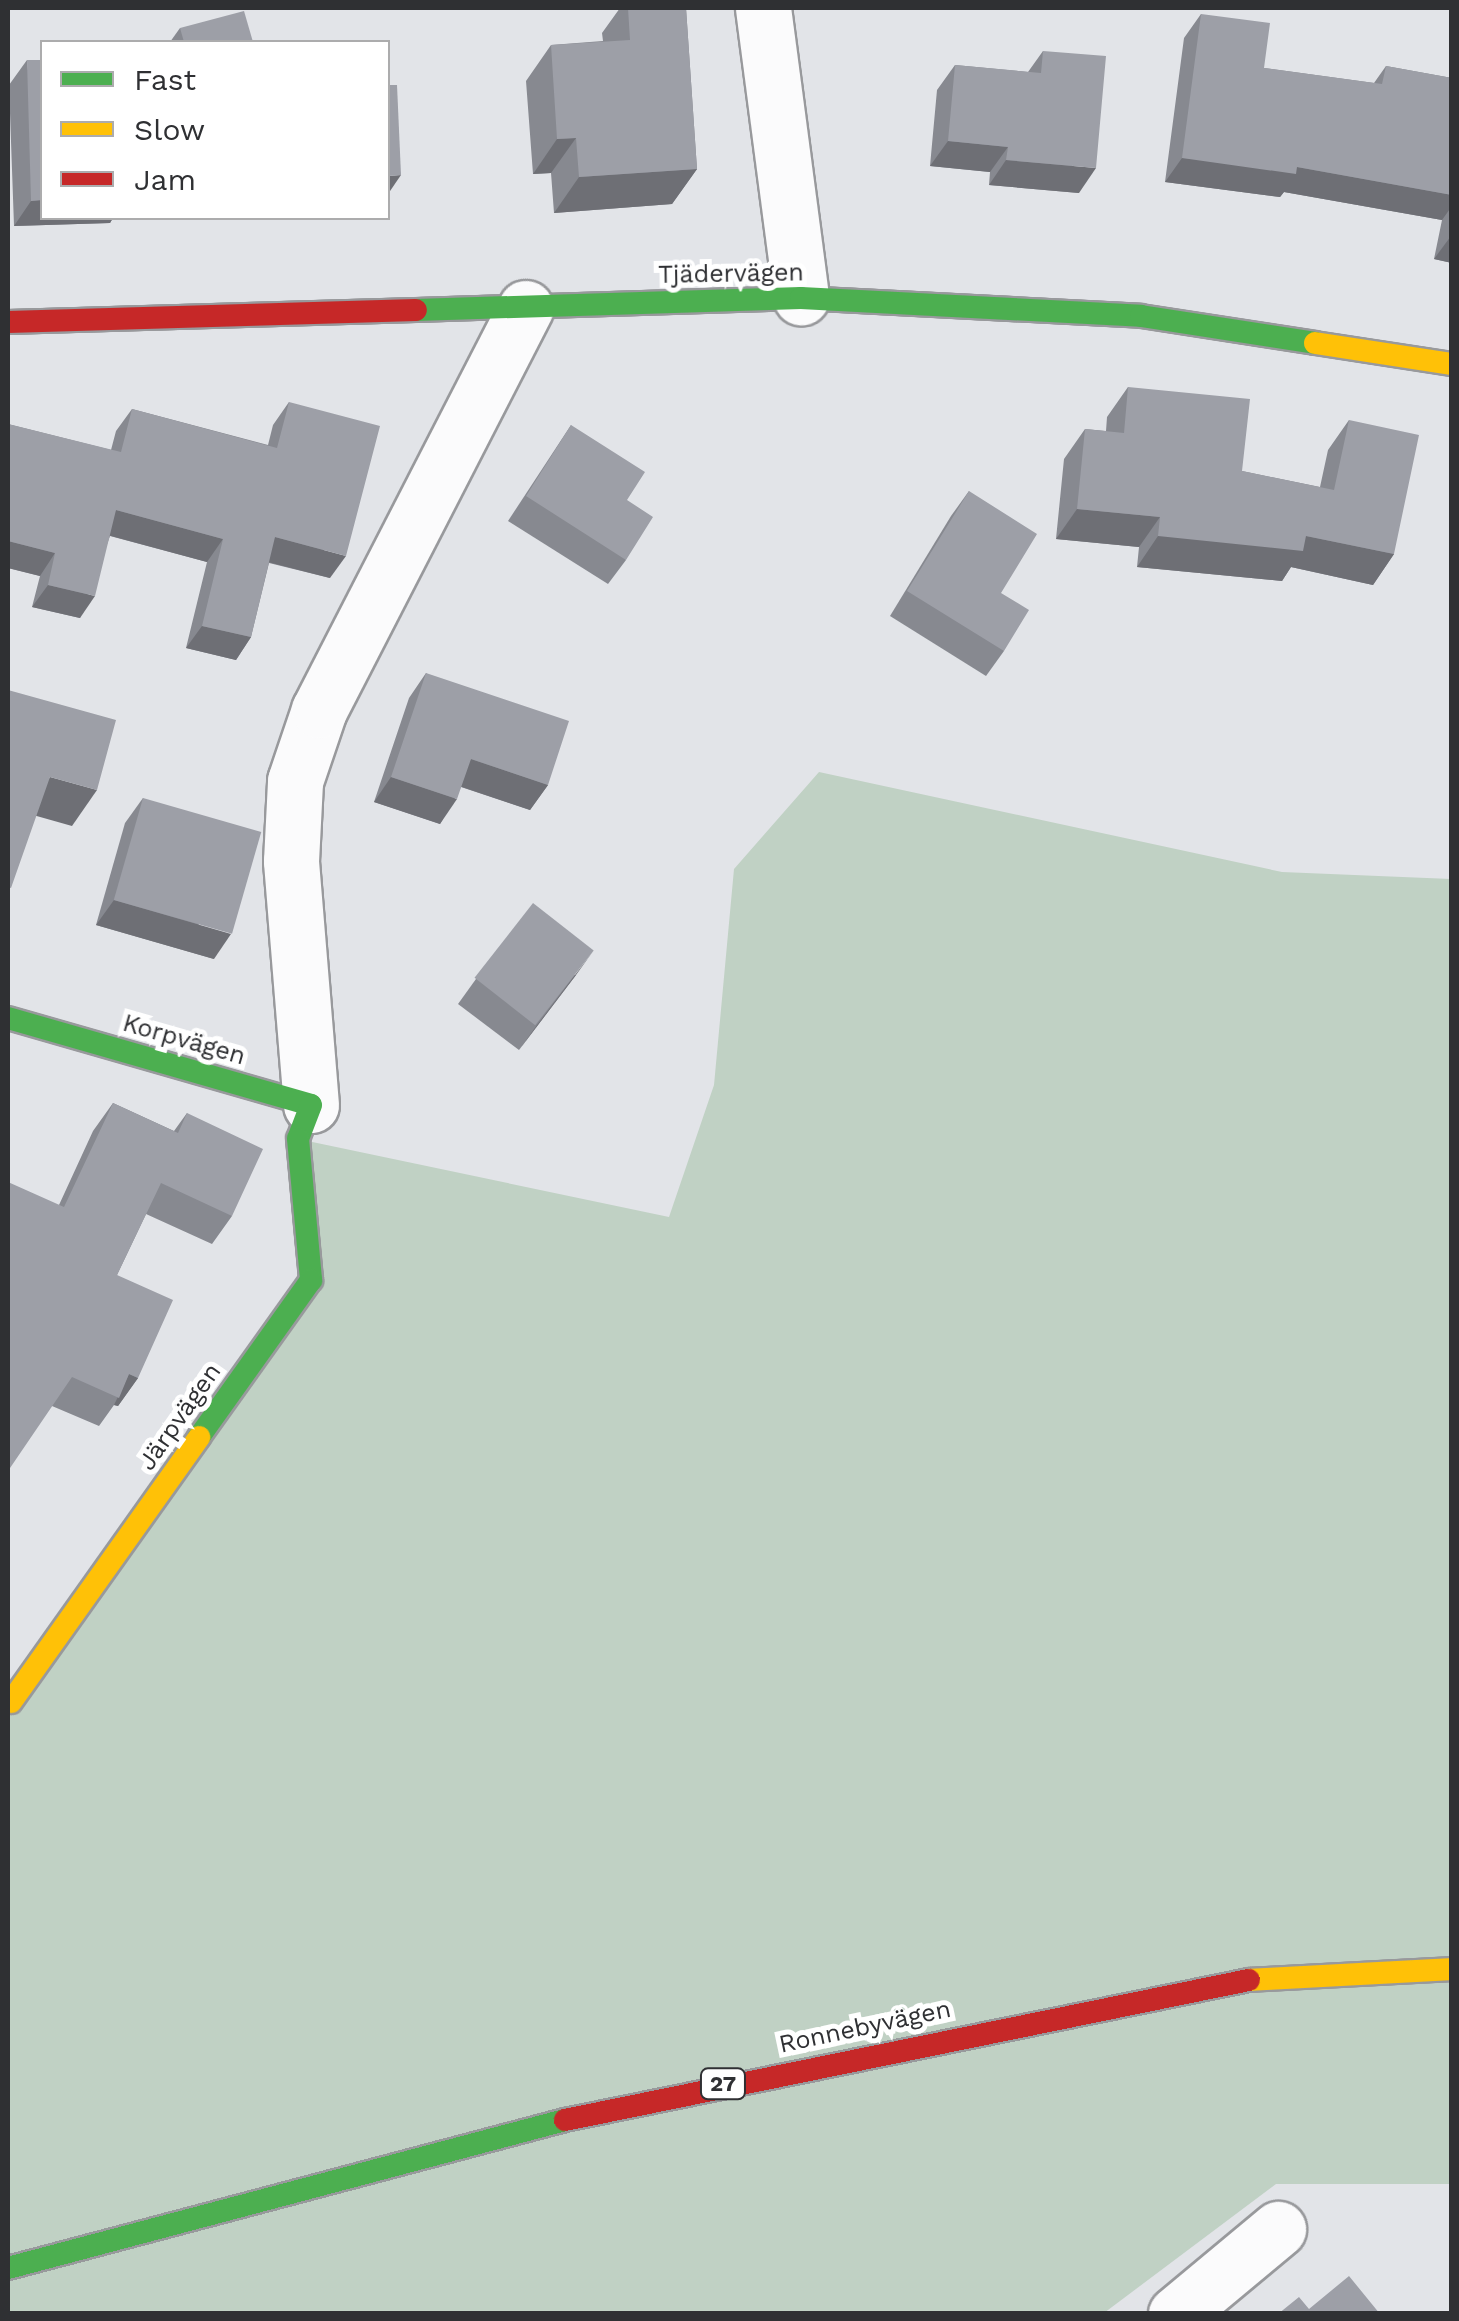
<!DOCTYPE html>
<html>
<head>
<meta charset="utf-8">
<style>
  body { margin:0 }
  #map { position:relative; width:1459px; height:2321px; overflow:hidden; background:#e2e4e8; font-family:"Work Sans",sans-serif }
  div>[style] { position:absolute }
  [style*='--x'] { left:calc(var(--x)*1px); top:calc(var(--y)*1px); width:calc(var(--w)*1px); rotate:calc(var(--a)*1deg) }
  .green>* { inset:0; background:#c0d1c4 }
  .roads { filter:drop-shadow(2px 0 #98999c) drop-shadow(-2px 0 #98999c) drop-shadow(0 2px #98999c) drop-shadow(0 -2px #98999c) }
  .street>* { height:55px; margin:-27.5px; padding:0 27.5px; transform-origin:27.5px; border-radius:27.5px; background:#fbfbfc }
  .fast>* { height:22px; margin:-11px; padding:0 11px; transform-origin:11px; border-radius:11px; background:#4caf50 }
  .slow>* { height:22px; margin:-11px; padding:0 11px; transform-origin:11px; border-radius:11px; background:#ffc107 }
  .jam>* { height:22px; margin:-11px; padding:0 11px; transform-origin:11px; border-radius:11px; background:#c62828 }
  .wall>* { inset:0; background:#878990 }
  .shaded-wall>* { inset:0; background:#6e6f75 }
  .building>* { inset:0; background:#9d9fa7; transform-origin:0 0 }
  span { translate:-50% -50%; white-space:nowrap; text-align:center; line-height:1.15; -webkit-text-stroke:10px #fff; paint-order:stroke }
  .shield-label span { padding:2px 8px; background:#fff; border:2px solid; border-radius:8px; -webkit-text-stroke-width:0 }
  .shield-label { font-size:22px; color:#2f3033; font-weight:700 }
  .street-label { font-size:25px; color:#2f3033 }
  .frame { position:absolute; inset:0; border:10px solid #2f3033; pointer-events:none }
  .legend { position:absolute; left:40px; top:40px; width:350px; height:180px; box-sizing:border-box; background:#fff; border:2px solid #acacad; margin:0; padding:12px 18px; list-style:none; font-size:30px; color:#2f3033 }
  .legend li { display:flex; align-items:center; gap:20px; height:50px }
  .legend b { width:50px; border:2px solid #acacad }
</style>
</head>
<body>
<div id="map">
  <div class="green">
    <i style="clip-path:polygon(819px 772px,1282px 872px,1451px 879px,1451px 2184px,1276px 2184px,1104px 2313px,8px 2313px,8px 1701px,311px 1280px,298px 1139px,669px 1217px,714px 1085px,734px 869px)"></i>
  </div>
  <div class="roads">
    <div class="street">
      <i style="--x:763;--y:8;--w:292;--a:82.5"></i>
      <i style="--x:311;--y:1105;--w:245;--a:-94.7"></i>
      <i style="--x:291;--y:861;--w:80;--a:-87.1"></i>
      <i style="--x:295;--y:781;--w:75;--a:-71.3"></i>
      <i style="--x:319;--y:710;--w:452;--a:-62.8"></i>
      <i style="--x:1176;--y:2314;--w:133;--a:-39.8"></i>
    </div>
    <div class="fast">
      <i style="--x:416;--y:310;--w:385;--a:-1.8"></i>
      <i style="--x:801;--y:298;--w:340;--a:3"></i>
      <i style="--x:1141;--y:316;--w:176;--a:8.8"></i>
      <i style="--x:8;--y:1018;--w:315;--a:16"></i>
      <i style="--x:311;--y:1105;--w:36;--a:111"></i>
      <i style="--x:298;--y:1139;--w:142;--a:84.7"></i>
      <i style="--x:311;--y:1280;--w:193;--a:125.5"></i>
      <i style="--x:8;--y:2268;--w:576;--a:-14.88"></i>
    </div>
    <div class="slow">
      <i style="--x:1315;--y:343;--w:139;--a:8.7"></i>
      <i style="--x:11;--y:1702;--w:325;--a:-54.6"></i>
      <i style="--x:1249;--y:1980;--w:203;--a:-3.1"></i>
    </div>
    <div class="jam">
      <i style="--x:8;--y:322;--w:408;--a:-1.7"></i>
      <i style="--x:565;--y:2120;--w:698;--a:-11.57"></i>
    </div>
  </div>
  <div class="wall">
    <i style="clip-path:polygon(620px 8px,686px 8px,697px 169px,672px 204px,554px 213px,551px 173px,533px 174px,526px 81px,551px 45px,603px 41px,602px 33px)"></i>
    <i style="clip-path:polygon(1201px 14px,1264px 68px,1374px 83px,1386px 66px,1452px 78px,1452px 263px,1434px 259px,1442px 220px,1284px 192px,1280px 197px,1165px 182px,1184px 38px)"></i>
    <i style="clip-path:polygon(180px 28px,253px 42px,170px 42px)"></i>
    <i style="clip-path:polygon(1043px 51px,1079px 193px,989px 185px,990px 172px,930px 166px,937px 90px,955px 65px,1028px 72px)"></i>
    <i style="clip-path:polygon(27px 60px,42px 218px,113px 218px,110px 223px,14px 226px,9px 85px)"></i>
    <i style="clip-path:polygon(1128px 387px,1242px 471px,1320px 487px,1328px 450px,1349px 420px,1394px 554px,1373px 585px,1291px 567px,1282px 581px,1137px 567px,1139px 547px,1056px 539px,1064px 459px,1085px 429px,1106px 431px,1107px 417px)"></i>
    <i style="clip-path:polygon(289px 402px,330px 578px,269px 563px,251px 637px,236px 660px,186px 648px,207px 562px,110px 536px,80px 618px,32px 607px,40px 576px,8px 568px,8px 424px,111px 450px,116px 431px,132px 409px,268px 445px,273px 425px)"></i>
    <i style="clip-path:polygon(571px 425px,626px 560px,608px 584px,508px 521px)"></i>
    <i style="clip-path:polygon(969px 491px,1004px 651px,986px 676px,890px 616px,951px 516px)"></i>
    <i style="clip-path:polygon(426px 673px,548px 785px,530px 810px,461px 787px,440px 824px,374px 802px,409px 698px)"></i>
    <i style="clip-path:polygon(143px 798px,214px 959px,96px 925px,125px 823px)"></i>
    <i style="clip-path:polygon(576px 975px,519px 1050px,458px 1004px,476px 979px)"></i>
    <i style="clip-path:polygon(113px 1103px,174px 1131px,187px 1113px,232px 1216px,212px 1244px,146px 1214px,117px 1275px,138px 1378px,118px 1406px,114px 1405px,99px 1426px,52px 1406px,59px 1205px,93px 1131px)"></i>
  </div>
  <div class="shaded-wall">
    <i style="clip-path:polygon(576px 138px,551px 173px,533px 174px,557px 139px)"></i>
    <i style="clip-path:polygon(948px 141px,1008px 147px,990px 172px,930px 166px)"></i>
    <i style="clip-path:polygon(1182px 158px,1297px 167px,1452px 195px,1452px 206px,1442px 220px,1284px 192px,1280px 197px,1165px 182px)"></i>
    <i style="clip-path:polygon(1006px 160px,1096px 168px,1079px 193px,989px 185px)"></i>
    <i style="clip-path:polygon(697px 169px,672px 204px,554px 213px,579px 177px)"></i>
    <i style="clip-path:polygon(401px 175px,388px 194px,388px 176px)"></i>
    <i style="clip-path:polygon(42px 200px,42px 218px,113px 218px,110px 223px,14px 226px,31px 201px)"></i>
    <i style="clip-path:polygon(1451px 236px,1452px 263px,1434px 259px)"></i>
    <i style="clip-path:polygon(1077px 509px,1160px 517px,1139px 547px,1056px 539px)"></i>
    <i style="clip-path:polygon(116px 510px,223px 539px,207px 562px,100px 533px)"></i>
    <i style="clip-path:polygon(1158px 536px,1306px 536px,1394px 554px,1373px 585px,1291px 567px,1282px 581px,1137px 567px)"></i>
    <i style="clip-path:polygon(275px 537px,346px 556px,330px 578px,260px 560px)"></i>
    <i style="clip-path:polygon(8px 541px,55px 553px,40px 576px,8px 568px)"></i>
    <i style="clip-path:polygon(48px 585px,95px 596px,80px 618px,32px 607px)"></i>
    <i style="clip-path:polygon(202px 626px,251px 637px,236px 660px,186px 648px)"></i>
    <i style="clip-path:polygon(471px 759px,548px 785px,530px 810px,453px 784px)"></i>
    <i style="clip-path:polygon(50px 777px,97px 790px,72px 826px,26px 813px)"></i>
    <i style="clip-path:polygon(391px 777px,457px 799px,440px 824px,374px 802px)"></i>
    <i style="clip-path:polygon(114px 900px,231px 934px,214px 959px,96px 925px)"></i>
    <i style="clip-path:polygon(594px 950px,576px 975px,519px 1050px,537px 1025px)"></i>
    <i style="clip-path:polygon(129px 1374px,138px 1378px,118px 1406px,114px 1405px)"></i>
  </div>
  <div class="building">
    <i style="clip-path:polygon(628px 8px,686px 8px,697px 169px,579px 177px,576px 138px,557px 139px,551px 45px,630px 40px)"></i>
    <i style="clip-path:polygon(244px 11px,253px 42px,184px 42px,180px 28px)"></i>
    <i style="clip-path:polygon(1201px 14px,1270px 23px,1264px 68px,1382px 84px,1386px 66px,1452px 78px,1452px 195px,1297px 167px,1296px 174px,1182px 158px)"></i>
    <i style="clip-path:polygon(1043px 51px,1106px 56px,1096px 168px,1006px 160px,1008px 147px,948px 141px,955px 65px,1041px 73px)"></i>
    <i style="clip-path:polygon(27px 60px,42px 60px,42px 200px,31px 201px)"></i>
    <i style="clip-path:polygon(388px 85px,397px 85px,401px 175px,388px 176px)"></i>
    <i style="clip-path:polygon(1128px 387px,1250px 399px,1242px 471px,1334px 490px,1349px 420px,1419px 435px,1394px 554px,1306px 536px,1303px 551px,1158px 536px,1160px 517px,1077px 509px,1085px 429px,1124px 433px)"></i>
    <i style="clip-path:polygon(289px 402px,380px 426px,346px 556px,275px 537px,251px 637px,202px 626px,223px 539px,116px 510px,95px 596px,48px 585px,55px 553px,8px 541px,8px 424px,121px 452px,132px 409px,277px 448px)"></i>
    <i style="clip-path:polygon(571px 425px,645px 472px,627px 500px,653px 517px,626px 560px,526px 496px)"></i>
    <i style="clip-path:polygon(969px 491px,1037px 534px,1001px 593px,1029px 610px,1004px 651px,907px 591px)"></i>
    <i style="clip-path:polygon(426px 673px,569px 721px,548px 785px,471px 759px,457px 799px,391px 777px)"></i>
    <i style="clip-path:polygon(8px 690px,116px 720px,97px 790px,50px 777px,11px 888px,8px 887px)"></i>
    <i style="left:143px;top:798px;width:123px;height:106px;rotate:16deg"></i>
    <i style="left:533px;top:903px;width:77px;height:95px;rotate:38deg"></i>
    <i style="clip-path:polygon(113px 1103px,178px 1133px,187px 1113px,263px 1149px,232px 1216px,161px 1183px,117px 1275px,173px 1300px,138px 1378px,129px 1374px,119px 1398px,72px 1377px,8px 1471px,8px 1182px,64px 1207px)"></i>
    <i style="clip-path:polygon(1349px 2276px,1380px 2314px,1278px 2314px,1299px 2297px,1309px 2309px)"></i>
  </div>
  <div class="shield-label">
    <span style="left:723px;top:2084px">27</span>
  </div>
  <div class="street-label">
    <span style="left:731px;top:274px;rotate:-1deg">Tjädervägen</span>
    <span style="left:184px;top:1040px;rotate:16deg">Korpvägen</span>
    <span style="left:180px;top:1417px;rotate:-55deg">Järpvägen</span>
    <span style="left:865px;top:2027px;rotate:-12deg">Ronnebyvägen</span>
  </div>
  <div class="frame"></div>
  <ul class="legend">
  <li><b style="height:12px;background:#4caf50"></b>Fast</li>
  <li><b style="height:12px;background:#ffc107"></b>Slow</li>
  <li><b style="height:12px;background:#c62828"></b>Jam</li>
  </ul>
</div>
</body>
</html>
